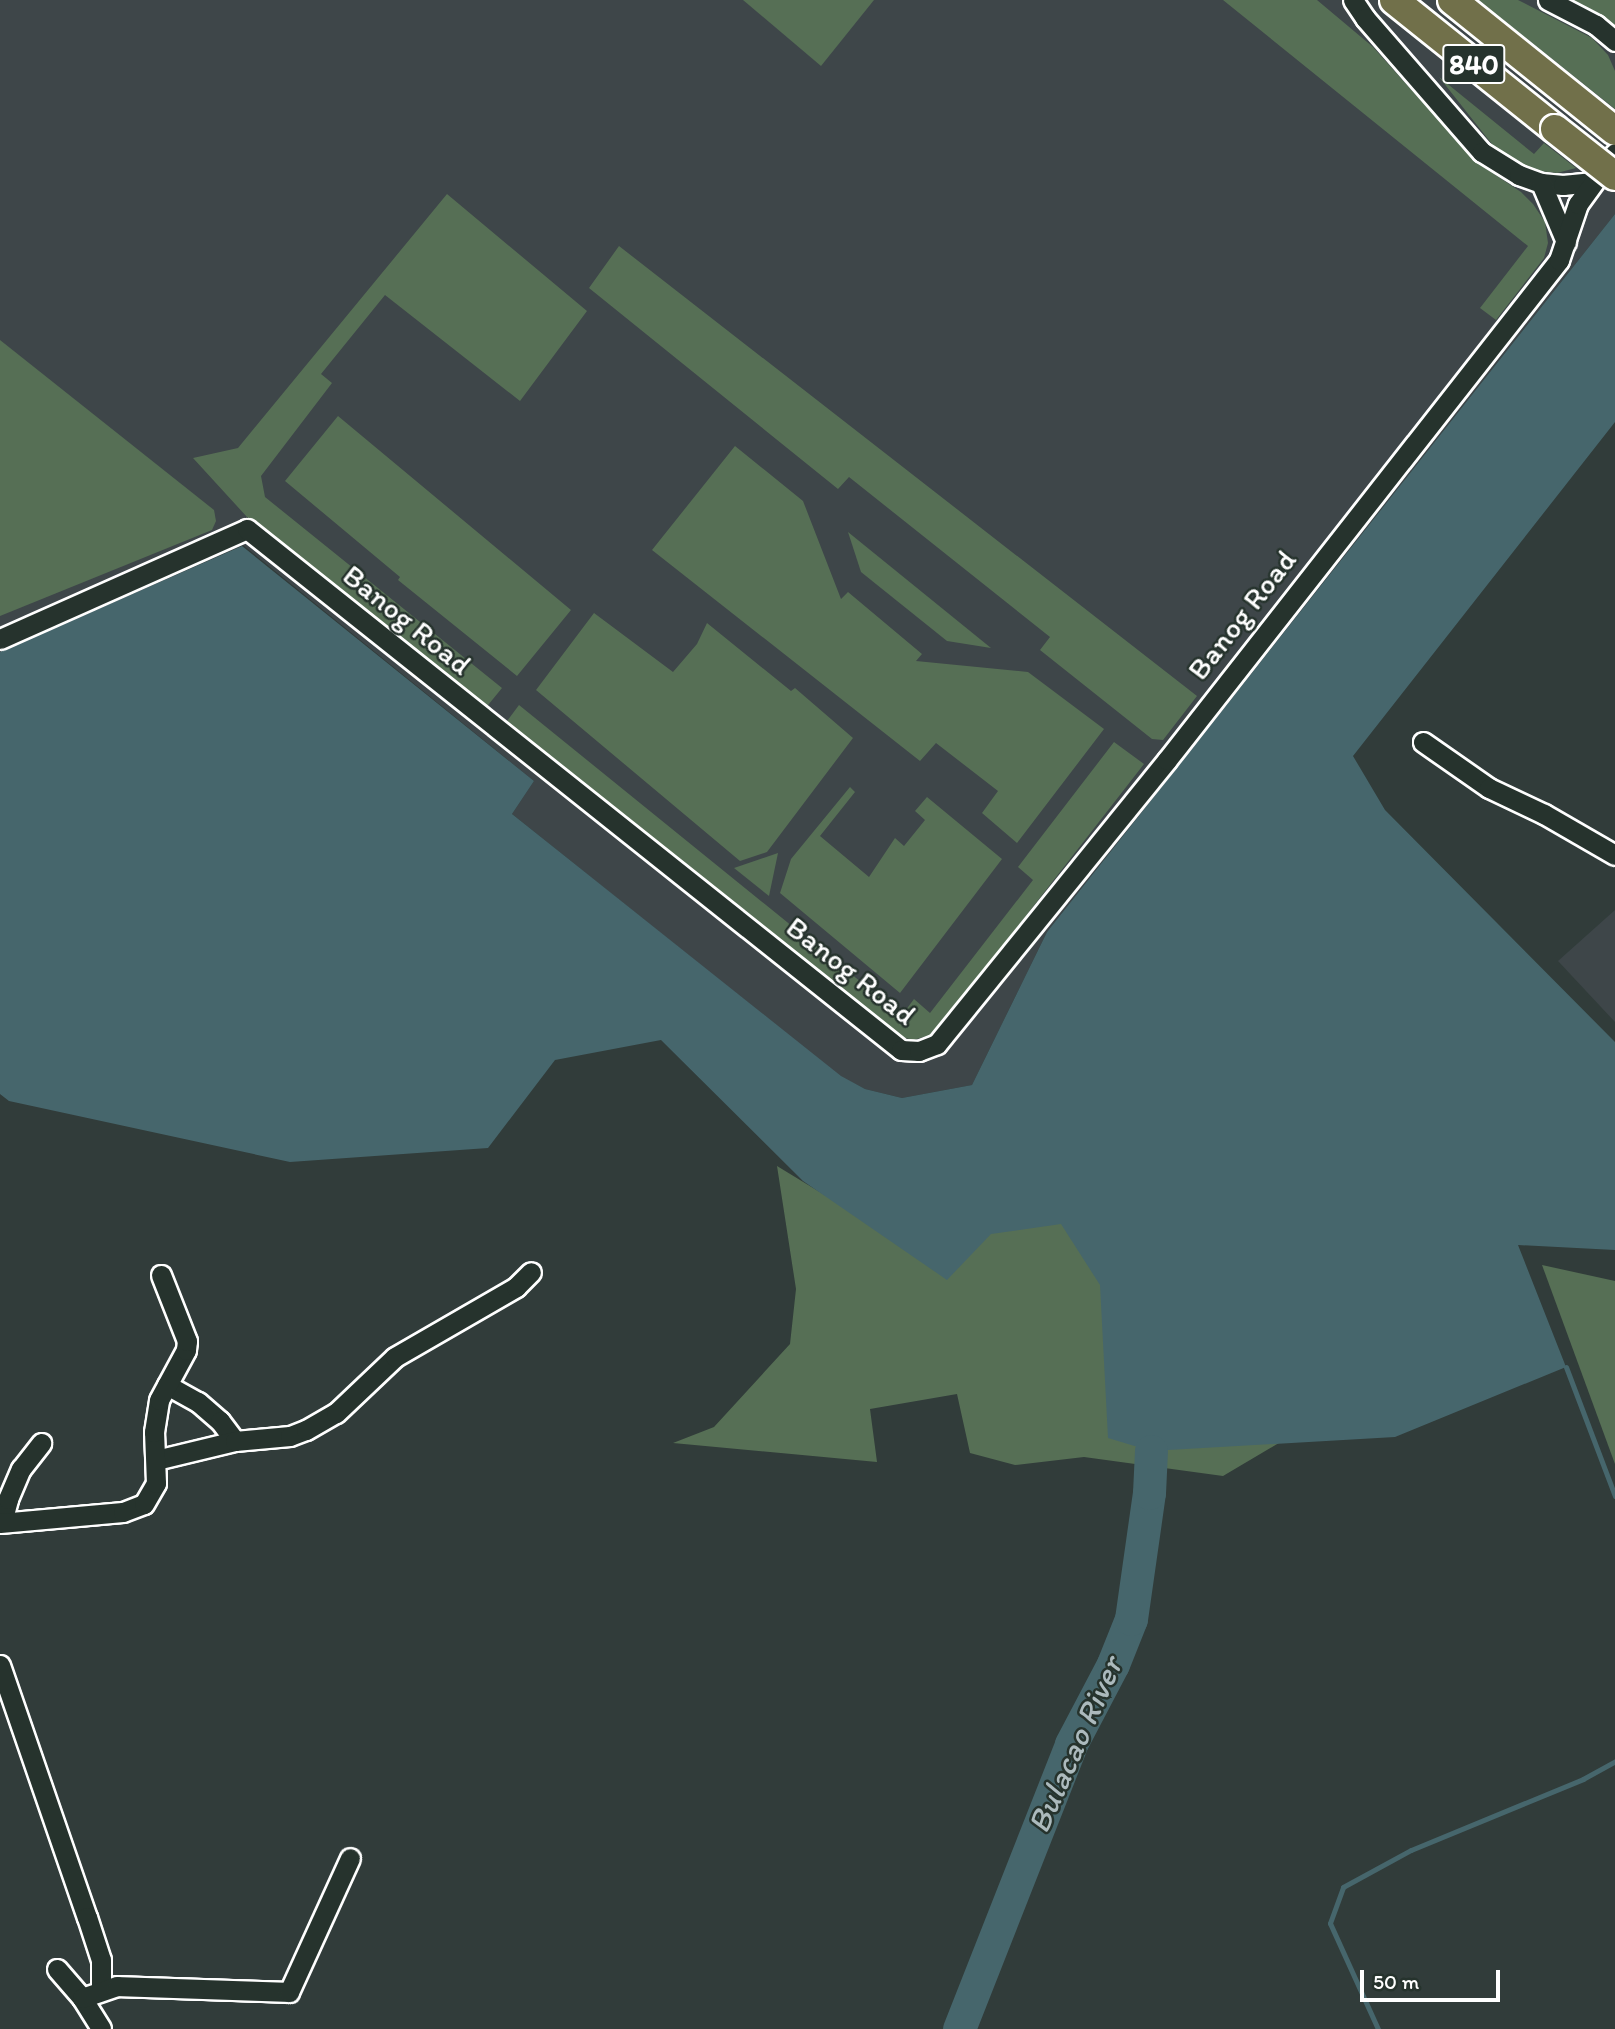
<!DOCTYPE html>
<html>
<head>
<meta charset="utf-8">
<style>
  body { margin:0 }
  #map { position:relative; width:1615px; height:2029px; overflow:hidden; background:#313c3a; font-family:Itim,sans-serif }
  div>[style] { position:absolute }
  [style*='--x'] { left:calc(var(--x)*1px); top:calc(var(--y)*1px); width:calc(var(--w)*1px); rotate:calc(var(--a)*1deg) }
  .built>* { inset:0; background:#3e4649 }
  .green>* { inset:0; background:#566f55 }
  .water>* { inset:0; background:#46666c }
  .stream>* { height:5px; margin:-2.5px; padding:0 2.5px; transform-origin:2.5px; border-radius:2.5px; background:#46666c }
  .river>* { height:33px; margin:-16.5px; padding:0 16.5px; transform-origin:16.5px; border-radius:16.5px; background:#46666c }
  .roads { filter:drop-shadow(2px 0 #fff) drop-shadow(-2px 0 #fff) drop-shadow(0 2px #fff) drop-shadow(0 -2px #fff) }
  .minor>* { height:19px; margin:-9.5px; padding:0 9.5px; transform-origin:9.5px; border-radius:9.5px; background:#26332d }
  .highway>* { height:28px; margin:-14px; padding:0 14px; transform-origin:14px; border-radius:14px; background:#71704a }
  .bridges { filter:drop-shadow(2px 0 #fff) drop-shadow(-2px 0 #fff) drop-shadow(0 2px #fff) drop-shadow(0 -2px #fff) }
  .highway-bridge>* { height:28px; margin:-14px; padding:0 14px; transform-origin:14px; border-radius:14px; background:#71704a }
  span { translate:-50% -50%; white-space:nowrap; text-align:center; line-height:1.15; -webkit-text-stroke:5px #26332d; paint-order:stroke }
  .shield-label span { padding:2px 5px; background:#26332d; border:2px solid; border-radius:5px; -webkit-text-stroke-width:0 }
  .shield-label { font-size:28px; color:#fff; font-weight:700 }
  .street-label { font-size:30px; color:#fff }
  .water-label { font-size:32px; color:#acbabd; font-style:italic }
  .scale { position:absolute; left:1360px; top:1970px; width:140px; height:32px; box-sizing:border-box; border:4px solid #fff; border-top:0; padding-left:9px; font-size:21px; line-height:24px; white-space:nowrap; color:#fff; -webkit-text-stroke:5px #26332d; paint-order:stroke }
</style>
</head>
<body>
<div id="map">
  <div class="built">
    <i style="clip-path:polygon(0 0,1615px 0,1615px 214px,1047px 932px,972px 1085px,902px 1098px,865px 1089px,841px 1077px,512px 814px,534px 781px,243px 545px,0 653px)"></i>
    <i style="clip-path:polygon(1615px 910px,1615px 1022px,1558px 961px)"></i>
  </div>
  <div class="green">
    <i style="clip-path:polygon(743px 0,874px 0,821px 66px)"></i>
    <i style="clip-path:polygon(1223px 0,1317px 0,1373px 47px,1476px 162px,1521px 192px,1533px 204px,1545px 222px,1548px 243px,1544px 258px,1496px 320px,1480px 308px,1528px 246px)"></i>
    <i style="clip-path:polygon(1478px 0,1518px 0,1592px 38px,1608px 55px,1615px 71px,1615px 109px)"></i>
    <i style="clip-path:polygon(1570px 0,1615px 0,1615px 26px,1602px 15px)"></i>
    <i style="clip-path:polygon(1439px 77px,1534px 154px,1544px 143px,1576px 168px,1557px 173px,1530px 170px,1499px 153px)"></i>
    <i style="clip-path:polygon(447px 194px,587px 311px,520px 401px,385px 295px,321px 374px,332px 383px,261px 476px,265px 497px,502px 688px,484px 710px,247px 517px,193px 458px,238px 448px)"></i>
    <i style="clip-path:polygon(619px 246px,1197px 696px,1163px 740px,1152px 739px,1040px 650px,1050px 637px,849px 477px,838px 489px,589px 288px)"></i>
    <i style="clip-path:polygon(0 340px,214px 510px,216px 521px,212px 530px,0 616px)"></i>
    <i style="clip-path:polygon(338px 416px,571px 610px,517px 676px,398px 580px,400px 577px,285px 481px)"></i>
    <i style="clip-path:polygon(735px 446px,803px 501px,841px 599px,848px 592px,922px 654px,916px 661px,1028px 672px,1104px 729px,1017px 843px,982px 813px,998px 791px,936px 743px,920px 761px,652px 550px)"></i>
    <i style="clip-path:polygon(848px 532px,991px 648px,947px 641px,861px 572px)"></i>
    <i style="clip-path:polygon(594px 613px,673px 672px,697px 644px,707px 623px,791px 691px,795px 688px,853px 738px,767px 852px,740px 861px,536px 690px)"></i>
    <i style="clip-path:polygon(519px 705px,898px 1012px,905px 1011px,914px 999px,930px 1013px,1033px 880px,1018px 867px,1114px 742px,1144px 764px,934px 1034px,913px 1040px,898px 1036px,504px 725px)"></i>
    <i style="clip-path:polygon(850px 787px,855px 792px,820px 836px,869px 877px,895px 838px,904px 846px,925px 820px,915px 811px,927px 797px,1002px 859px,900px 993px,780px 893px,791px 859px)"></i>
    <i style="clip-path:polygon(778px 853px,769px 896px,734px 868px)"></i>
    <i style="clip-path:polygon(777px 1166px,933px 1261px,1037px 1203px,1333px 1411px,1223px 1476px,1084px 1457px,1015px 1465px,970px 1453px,957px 1394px,870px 1409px,877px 1462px,673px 1443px,714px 1427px,790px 1344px,796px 1289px)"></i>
    <i style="clip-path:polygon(1542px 1265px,1615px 1281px,1615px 1464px)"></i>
  </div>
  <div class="water">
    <i style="clip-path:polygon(1615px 214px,1615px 422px,1353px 756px,1385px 810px,1615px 1042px,1615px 1250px,1518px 1245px,1566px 1367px,1395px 1437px,1151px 1451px,1108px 1438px,1100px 1285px,1061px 1224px,991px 1234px,947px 1280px,803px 1181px,661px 1040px,555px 1060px,488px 1148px,290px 1162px,9px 1101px,0 1094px,0 652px,242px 546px,534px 781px,512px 814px,841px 1076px,865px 1089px,902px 1098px,972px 1085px,1047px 932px)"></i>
  </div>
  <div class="stream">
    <i style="--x:1566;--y:1367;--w:138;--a:69.2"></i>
    <i style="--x:1378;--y:2029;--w:116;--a:-114.4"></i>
    <i style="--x:1330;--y:1923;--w:38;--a:-70"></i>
    <i style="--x:1343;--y:1887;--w:77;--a:-28.6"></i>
    <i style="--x:1411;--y:1850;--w:186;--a:-22.4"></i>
    <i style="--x:1583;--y:1779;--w:37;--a:-29"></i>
  </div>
  <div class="river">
    <i style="--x:959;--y:2029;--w:306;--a:-68.5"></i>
    <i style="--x:1071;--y:1744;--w:90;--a:-62.3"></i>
    <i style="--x:1113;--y:1664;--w:48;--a:-68.2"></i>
    <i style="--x:1131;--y:1619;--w:127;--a:-81.9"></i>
    <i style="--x:1149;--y:1493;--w:42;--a:-87.3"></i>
  </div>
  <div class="roads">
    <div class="minor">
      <i style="--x:1353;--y:0;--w:22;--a:56"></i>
      <i style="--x:1365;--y:18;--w:178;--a:48.9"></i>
      <i style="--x:1482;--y:152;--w:44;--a:31.9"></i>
      <i style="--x:1519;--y:175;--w:23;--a:20"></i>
      <i style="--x:1541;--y:183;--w:22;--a:5"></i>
      <i style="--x:1563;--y:185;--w:28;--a:-6"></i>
      <i style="--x:1548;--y:0;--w:54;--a:27.5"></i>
      <i style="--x:1596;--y:25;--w:25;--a:40"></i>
      <i style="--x:1541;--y:183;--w:64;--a:67"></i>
      <i style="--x:0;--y:639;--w:270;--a:-24"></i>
      <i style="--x:247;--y:529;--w:836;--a:38.54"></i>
      <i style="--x:901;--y:1050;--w:18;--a:3"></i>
      <i style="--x:919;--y:1051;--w:19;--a:-21"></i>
      <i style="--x:937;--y:1044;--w:365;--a:-51"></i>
      <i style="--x:1167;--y:760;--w:635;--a:-51.9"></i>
      <i style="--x:1559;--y:260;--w:59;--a:-71.3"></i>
      <i style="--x:1578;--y:204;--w:63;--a:-54"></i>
      <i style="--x:1423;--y:742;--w:80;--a:34.9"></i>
      <i style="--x:1489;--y:788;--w:61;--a:25.3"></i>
      <i style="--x:1544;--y:814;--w:82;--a:30"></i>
      <i style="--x:167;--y:1385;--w:35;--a:29"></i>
      <i style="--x:198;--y:1402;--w:29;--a:41"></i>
      <i style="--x:220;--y:1421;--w:25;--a:53"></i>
      <i style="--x:156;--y:1460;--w:81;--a:-13.5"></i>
      <i style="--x:235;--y:1441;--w:55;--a:-5.2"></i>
      <i style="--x:290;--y:1436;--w:17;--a:-21"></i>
      <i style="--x:306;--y:1430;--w:34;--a:-30"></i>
      <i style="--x:336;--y:1413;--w:81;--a:-43.5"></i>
      <i style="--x:395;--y:1357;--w:140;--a:-30"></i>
      <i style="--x:516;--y:1287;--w:21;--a:-45"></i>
      <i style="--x:2;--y:1522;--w:24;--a:-75"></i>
      <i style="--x:8;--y:1499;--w:33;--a:-67"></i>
      <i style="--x:21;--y:1469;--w:33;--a:-52"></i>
      <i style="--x:0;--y:1523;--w:123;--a:-5.1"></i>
      <i style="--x:123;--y:1512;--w:22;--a:-21"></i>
      <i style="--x:144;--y:1504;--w:24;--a:-60"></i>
      <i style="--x:156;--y:1483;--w:51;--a:-92.2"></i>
      <i style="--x:154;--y:1432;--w:32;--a:-81"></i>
      <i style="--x:159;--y:1400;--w:57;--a:-61.6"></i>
      <i style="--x:186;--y:1350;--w:9;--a:-84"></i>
      <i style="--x:187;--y:1341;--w:71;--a:-111.5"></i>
      <i style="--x:0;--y:1665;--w:267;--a:71"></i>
      <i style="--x:87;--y:1917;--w:45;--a:72"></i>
      <i style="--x:101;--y:1960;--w:30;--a:90"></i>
      <i style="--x:57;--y:1969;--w:38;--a:49"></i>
      <i style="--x:82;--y:1998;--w:36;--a:58"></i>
      <i style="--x:82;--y:1998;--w:37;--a:-19"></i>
      <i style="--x:117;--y:1986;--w:172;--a:2"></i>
      <i style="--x:289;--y:1992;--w:147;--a:-65.5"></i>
    </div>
    <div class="highway">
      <i style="--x:1394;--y:0;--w:206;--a:38.7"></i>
      <i style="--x:1452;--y:0;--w:209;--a:38.8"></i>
    </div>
  </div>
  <div class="bridges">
    <div class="highway-bridge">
      <i style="--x:1555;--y:129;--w:76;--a:38.1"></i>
    </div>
  </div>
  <div class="shield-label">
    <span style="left:1474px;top:64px">840</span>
  </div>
  <div class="street-label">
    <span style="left:1242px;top:615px;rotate:-52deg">Banog Road</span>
    <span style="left:407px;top:620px;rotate:39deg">Banog Road</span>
    <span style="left:851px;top:971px;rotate:38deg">Banog Road</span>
  </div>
  <div class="water-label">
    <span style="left:1075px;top:1745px;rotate:-66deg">Bulacao River</span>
  </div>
  <div class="scale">50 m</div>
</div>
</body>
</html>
